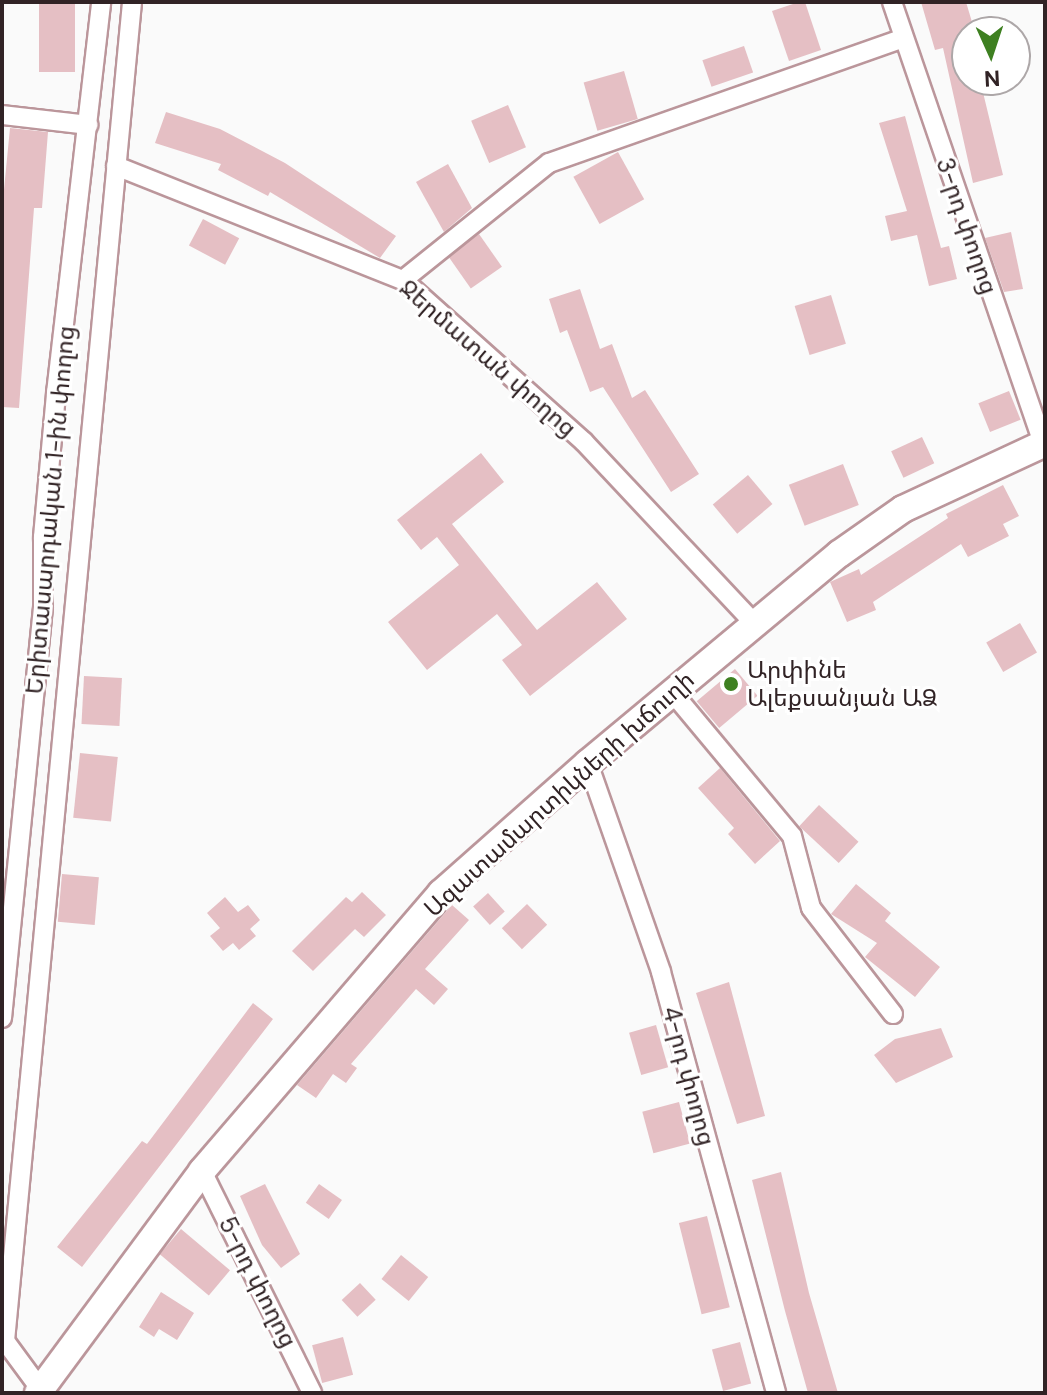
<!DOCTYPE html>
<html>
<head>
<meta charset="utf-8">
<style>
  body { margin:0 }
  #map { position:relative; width:1047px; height:1395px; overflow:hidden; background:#fafafa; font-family:"DM Sans","Noto Sans Armenian",sans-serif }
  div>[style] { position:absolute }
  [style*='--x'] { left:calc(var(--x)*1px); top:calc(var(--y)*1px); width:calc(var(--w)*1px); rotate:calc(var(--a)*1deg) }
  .building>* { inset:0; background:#e5bfc4; transform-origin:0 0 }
  .roads { filter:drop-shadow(2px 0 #bb969b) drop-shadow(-2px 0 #bb969b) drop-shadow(0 2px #bb969b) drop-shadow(0 -2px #bb969b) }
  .street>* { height:18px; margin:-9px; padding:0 9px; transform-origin:9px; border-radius:9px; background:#fff }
  .secondary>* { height:26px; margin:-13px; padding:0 13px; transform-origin:13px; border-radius:13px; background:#fff }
  .dots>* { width:22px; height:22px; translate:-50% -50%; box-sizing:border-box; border:4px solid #fff; border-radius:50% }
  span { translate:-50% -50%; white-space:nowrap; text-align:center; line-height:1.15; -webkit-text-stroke:6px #fff; paint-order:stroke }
  .street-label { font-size:24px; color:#312325 }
  .poi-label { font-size:24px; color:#312325 }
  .left { translate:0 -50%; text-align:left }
  .frame { position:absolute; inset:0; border:4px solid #312325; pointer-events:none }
  .north { position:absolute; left:951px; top:16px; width:80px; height:80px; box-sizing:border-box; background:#fff; border:2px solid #ada7a8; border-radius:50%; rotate:177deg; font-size:22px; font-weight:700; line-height:32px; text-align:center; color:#312325 }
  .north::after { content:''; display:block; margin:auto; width:28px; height:36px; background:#3e8021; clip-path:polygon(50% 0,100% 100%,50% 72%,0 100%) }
</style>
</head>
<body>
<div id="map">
  <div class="building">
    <i style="left:39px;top:2px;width:36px;height:70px"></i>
    <i style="clip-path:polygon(799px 2px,805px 2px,821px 50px,789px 61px,772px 11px)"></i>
    <i style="clip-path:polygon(921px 2px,966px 2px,975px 32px,967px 32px,967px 80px,980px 80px,1003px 175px,973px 183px,943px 48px,935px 50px)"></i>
    <i style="left:744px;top:46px;width:28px;height:44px;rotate:71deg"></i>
    <i style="left:624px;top:71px;width:50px;height:42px;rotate:74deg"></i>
    <i style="left:508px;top:105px;width:46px;height:40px;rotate:67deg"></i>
    <i style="clip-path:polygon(166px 112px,220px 129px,285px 163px,396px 236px,380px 258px,270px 192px,268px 196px,218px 170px,221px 164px,155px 143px)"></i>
    <i style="clip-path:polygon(905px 116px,941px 248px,949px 246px,957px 279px,929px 286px,917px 235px,891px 241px,885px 216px,907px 211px,879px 123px)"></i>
    <i style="clip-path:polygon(10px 128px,48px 132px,42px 208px,34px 208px,19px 408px,2px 407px,2px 210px)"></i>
    <i style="left:618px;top:152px;width:54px;height:51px;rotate:61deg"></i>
    <i style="clip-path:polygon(448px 164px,472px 208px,444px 232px,416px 182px)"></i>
    <i style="left:203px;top:219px;width:41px;height:30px;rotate:28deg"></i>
    <i style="clip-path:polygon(1011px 232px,1023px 289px,1004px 292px,985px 238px)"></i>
    <i style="left:479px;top:234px;width:40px;height:38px;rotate:55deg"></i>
    <i style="clip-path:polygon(580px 289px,600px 349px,612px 344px,632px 398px,645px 390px,699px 474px,671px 492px,603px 387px,590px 392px,567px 330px,560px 333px,549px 299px)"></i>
    <i style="left:831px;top:295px;width:51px;height:38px;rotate:73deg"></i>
    <i style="left:1009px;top:391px;width:31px;height:33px;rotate:68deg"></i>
    <i style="left:922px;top:437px;width:29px;height:34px;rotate:65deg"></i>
    <i style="clip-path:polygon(481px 453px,504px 482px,452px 524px,537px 630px,597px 582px,627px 619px,530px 696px,502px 660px,522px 645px,497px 614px,427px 670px,388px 622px,459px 565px,437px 537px,421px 550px,397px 520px)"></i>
    <i style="left:843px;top:464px;width:44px;height:58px;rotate:69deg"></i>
    <i style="left:748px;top:475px;width:38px;height:46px;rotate:50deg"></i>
    <i style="clip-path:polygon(1003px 485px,1019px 516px,1003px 524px,1009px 536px,968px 557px,961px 544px,873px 602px,876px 610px,847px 622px,830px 582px,859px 569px,861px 575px,948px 518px,946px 514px)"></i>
    <i style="left:1020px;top:623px;width:34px;height:39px;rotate:60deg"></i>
    <i style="left:735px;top:669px;width:35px;height:50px;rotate:50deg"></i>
    <i style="left:84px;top:676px;width:38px;height:48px;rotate:3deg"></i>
    <i style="left:80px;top:753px;width:38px;height:65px;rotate:6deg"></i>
    <i style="clip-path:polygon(720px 768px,780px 841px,755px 864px,728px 834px,734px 828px,698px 788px)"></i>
    <i style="left:819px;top:805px;width:54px;height:29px;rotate:43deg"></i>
    <i style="left:62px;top:874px;width:37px;height:48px;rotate:5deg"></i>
    <i style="clip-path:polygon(856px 884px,891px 913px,885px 921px,940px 967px,915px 997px,865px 957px,877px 943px,831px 914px)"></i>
    <i style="clip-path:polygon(362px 892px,386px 915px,364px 937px,355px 929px,313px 971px,292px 951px,346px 897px,352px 902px)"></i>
    <i style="left:488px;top:893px;width:25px;height:20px;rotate:48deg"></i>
    <i style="clip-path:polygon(225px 897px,238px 912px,248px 905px,260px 920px,250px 929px,256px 936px,239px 950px,233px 943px,223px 951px,210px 936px,220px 928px,207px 913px)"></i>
    <i style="left:527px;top:904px;width:29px;height:35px;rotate:46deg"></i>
    <i style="clip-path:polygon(452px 905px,469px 920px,425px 969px,448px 989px,434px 1005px,416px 989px,351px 1064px,357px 1068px,346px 1083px,333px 1074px,316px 1098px,297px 1085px)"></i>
    <i style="clip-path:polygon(729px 982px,765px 1116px,737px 1124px,696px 993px)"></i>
    <i style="clip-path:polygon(253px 1003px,273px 1019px,82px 1267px,57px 1247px,142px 1141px,147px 1144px)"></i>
    <i style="left:656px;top:1025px;width:44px;height:28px;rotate:74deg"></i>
    <i style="clip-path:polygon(941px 1028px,953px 1057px,896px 1083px,874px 1055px,895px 1039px)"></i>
    <i style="left:679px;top:1102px;width:43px;height:38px;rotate:75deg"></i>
    <i style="clip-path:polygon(781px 1172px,809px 1293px,838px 1393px,808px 1393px,785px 1311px,752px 1180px)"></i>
    <i style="clip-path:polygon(265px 1184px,300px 1254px,281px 1268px,262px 1245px,240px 1196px)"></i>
    <i style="left:319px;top:1184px;width:28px;height:23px;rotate:35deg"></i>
    <i style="left:707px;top:1216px;width:94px;height:29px;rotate:76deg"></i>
    <i style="left:181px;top:1229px;width:64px;height:33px;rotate:40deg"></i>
    <i style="left:401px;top:1255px;width:35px;height:31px;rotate:39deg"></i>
    <i style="left:360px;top:1283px;width:23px;height:25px;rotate:47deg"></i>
    <i style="clip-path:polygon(161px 1292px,194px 1313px,177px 1340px,159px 1329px,154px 1337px,139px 1327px)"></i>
    <i style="left:343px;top:1337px;width:39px;height:32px;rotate:75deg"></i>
    <i style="left:740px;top:1342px;width:43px;height:29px;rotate:75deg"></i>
  </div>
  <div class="roads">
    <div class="street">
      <i style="--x:892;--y:2;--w:473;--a:71.1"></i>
      <i style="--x:2;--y:115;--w:87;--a:6.6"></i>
      <i style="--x:116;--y:166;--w:309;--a:21.7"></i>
      <i style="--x:403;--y:280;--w:243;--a:41.8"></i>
      <i style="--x:584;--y:442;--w:248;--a:46.8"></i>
      <i style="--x:403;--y:280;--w:187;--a:-38.7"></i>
      <i style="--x:549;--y:163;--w:376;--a:-19.4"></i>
      <i style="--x:672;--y:692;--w:187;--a:50.2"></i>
      <i style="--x:792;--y:836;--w:74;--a:75.2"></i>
      <i style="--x:811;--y:908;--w:134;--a:52.3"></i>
      <i style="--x:588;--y:763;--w:221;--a:70.7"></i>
      <i style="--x:661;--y:972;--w:436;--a:74.7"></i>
      <i style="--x:2;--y:1018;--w:414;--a:-84.3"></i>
      <i style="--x:43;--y:606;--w:69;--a:-90"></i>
      <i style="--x:43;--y:537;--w:145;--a:-84.8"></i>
      <i style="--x:56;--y:393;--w:394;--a:-83.4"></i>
      <i style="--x:202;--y:1171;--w:248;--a:63.6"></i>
      <i style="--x:41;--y:1390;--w:61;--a:-126.3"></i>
      <i style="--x:5;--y:1341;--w:1345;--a:-84.58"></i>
    </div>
    <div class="secondary">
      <i style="--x:38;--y:1393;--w:276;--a:-53.5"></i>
      <i style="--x:202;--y:1171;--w:367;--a:-49.3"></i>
      <i style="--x:441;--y:893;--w:196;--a:-41.5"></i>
      <i style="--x:588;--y:763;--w:327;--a:-39.8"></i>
      <i style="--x:839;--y:554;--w:78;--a:-35.1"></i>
      <i style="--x:903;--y:509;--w:157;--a:-24.9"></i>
    </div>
  </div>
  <div class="dots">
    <i style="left:731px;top:684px;background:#3e8021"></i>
  </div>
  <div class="street-label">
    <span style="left:967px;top:226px;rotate:71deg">3-րդ փողոց</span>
    <span style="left:488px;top:358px;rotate:41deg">Ջերմատան փողոց</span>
    <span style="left:50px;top:510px;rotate:-85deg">Երիտասարդական 1-ին փողոց</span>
    <span style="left:559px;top:794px;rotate:-42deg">Ազատամարտիկների խճուղի</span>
    <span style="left:689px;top:1076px;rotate:75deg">4-րդ փողոց</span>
    <span style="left:258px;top:1282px;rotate:63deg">5-րդ փողոց</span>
  </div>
  <div class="poi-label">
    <span class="left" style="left:747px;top:684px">Արփինե<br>Ալեքսանյան ԱՁ</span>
  </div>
  <div class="frame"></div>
  <div class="north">N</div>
</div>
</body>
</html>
